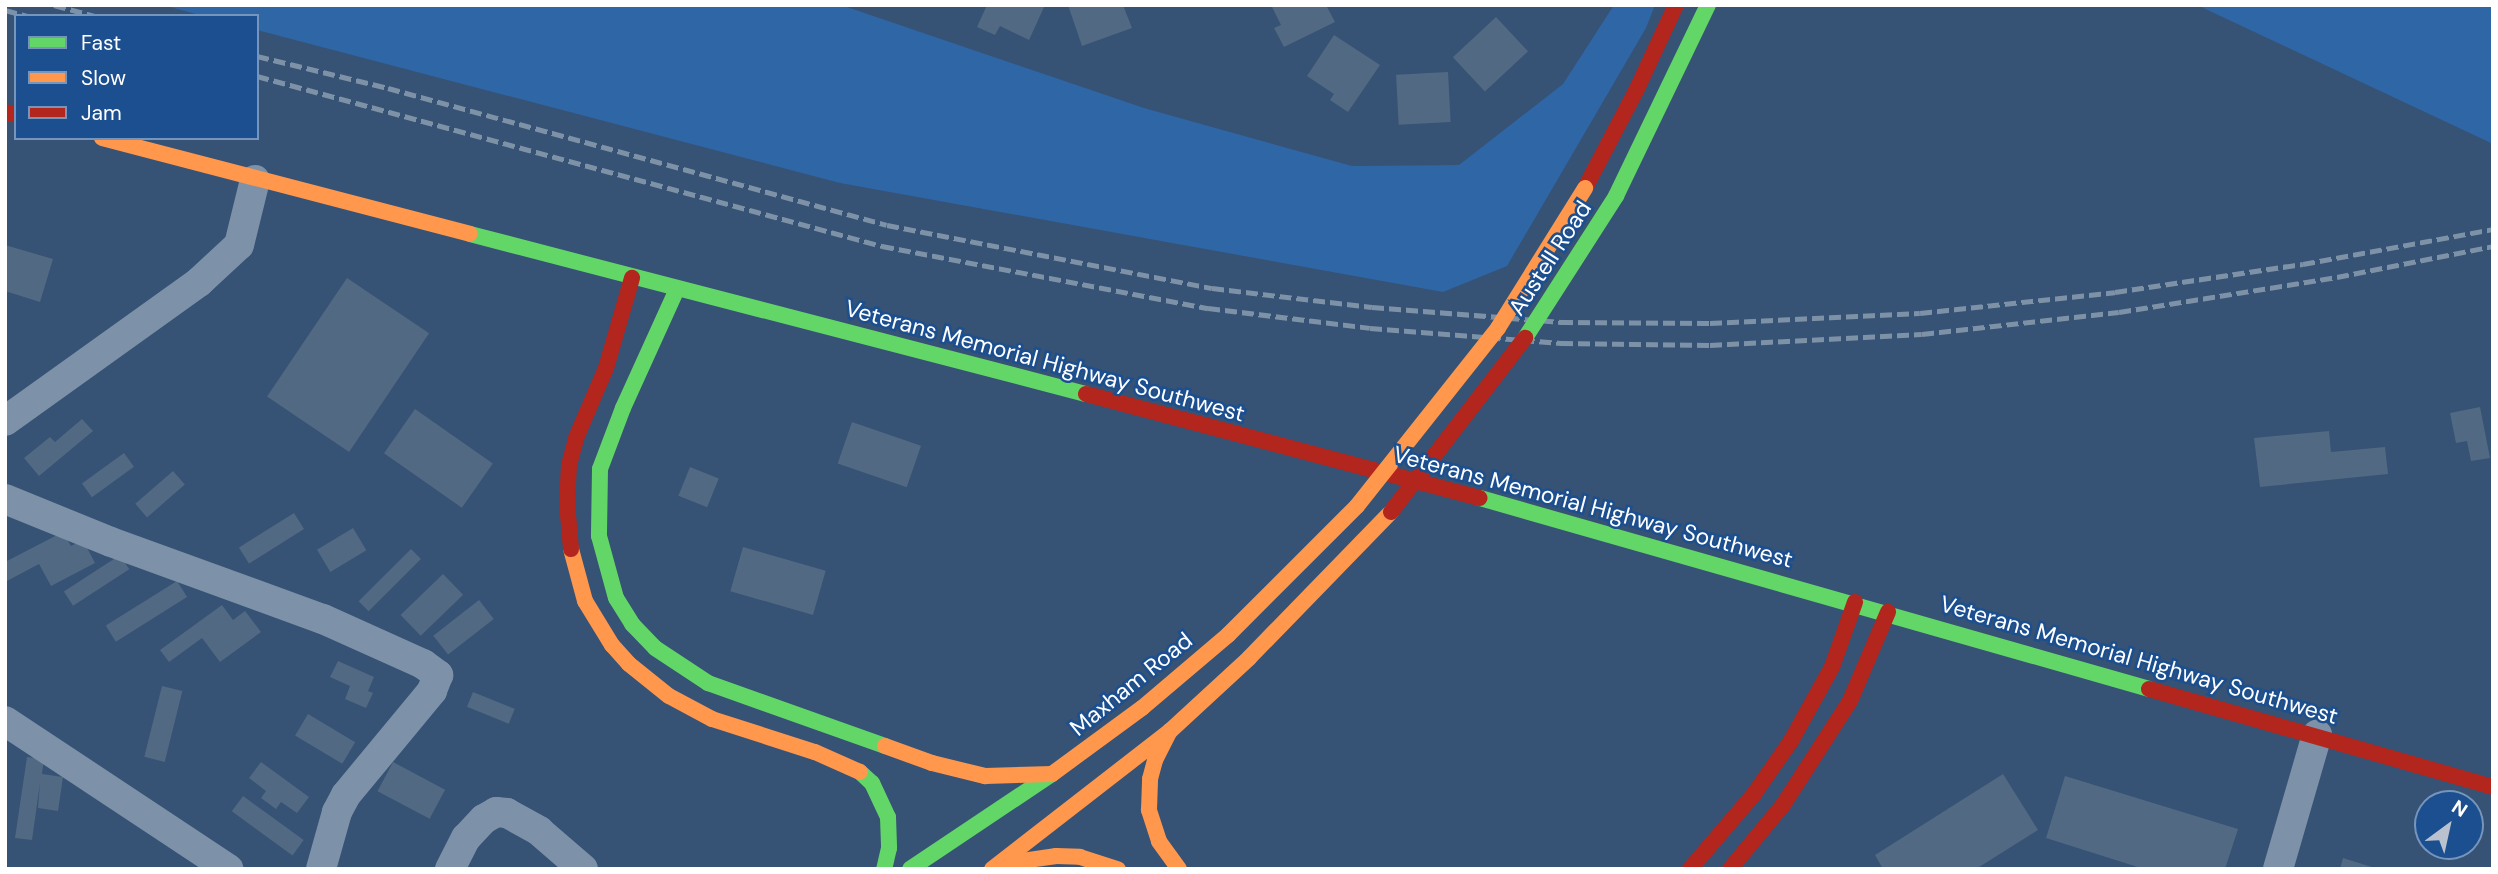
<!DOCTYPE html>
<html>
<head>
<meta charset="utf-8">
<style>
  body { margin:0 }
  #map { position:relative; width:2498px; height:874px; overflow:hidden; background:#365274; font-family:"DM Sans",sans-serif }
  div>[style] { position:absolute }
  [style*='--x'] { left:calc(var(--x)*1px); top:calc(var(--y)*1px); width:calc(var(--w)*1px); rotate:calc(var(--a)*1deg) }
  .green>* { inset:0; background:#2f66a5 }
  .building>* { inset:0; background:#526984; transform-origin:0 0 }
  .street>* { height:30px; margin:-15px; padding:0 15px; transform-origin:15px; border-radius:15px; background:#7d92a8 }
  .fast>* { height:16px; margin:-8px; padding:0 8px; transform-origin:8px; border-radius:8px; background:#63d668 }
  .slow>* { height:16px; margin:-8px; padding:0 8px; transform-origin:8px; border-radius:8px; background:#ff974d }
  .jam>* { height:16px; margin:-8px; padding:0 8px; transform-origin:8px; border-radius:8px; background:#b3261e }
  .rail>* { height:5px; margin-top:-2.5px; transform-origin:0; background:repeating-linear-gradient(90deg,#7e92a7 0 12px,transparent 0 17px) }
  .fast-bridge>* { height:16px; margin:-8px; padding:0 8px; transform-origin:8px; border-radius:8px; background:#63d668 }
  .slow-bridge>* { height:16px; margin:-8px; padding:0 8px; transform-origin:8px; border-radius:8px; background:#ff974d }
  .jam-bridge>* { height:16px; margin:-8px; padding:0 8px; transform-origin:8px; border-radius:8px; background:#b3261e }
  span { translate:-50% -50%; white-space:nowrap; text-align:center; line-height:1.15; -webkit-text-stroke:5px #1b4f8f; paint-order:stroke }
  .street-label { font-size:23px; color:#fff }
  .frame { position:absolute; inset:0; border:7px solid #fff; pointer-events:none }
  .legend { position:absolute; left:14px; top:14px; width:245px; height:126px; box-sizing:border-box; background:#1b4f8f; border:2px solid #7695bc; margin:0; padding:9px 12px; list-style:none; font-size:21px; color:#fff }
  .legend li { display:flex; align-items:center; gap:14px; height:35px }
  .legend b { width:35px; border:2px solid #7695bc }
  .north { position:absolute; left:2414px; top:790px; width:70px; height:70px; box-sizing:border-box; background:#1b4f8f; border:2px solid #7695bc; border-radius:50%; rotate:33deg; font-size:19px; font-weight:700; line-height:28px; text-align:center; color:#fff }
  .north::after { content:''; display:block; margin:auto; width:24px; height:32px; background:#b9c2ce; clip-path:polygon(50% 0,100% 100%,50% 72%,0 100%) }
</style>
</head>
<body>
<div id="map">
  <div class="green">
    <i style="clip-path:polygon(163px 5px,841px 5px,1144px 108px,1352px 166px,1459px 165px,1563px 84px,1614px 5px,1655px 5px,1646px 28px,1507px 266px,1443px 292px,840px 183px,257px 30px,257px 16px,203px 16px)"></i>
    <i style="clip-path:polygon(2197px 5px,2493px 5px,2493px 145px,2493px 144px)"></i>
  </div>
  <div class="building">
    <i style="clip-path:polygon(987px 5px,1045px 5px,1029px 40px,1000px 26px,995px 35px,977px 27px)"></i>
    <i style="clip-path:polygon(1068px 5px,1123px 5px,1132px 28px,1082px 46px)"></i>
    <i style="clip-path:polygon(1271px 5px,1326px 5px,1335px 22px,1284px 47px,1274px 28px,1281px 25px)"></i>
    <i style="left:1496px;top:17px;width:47px;height:59px;rotate:47deg"></i>
    <i style="clip-path:polygon(1334px 35px,1380px 65px,1348px 112px,1330px 100px,1334px 94px,1307px 76px)"></i>
    <i style="left:1448px;top:72px;width:50px;height:52px;rotate:87deg"></i>
    <i style="clip-path:polygon(5px 245px,53px 259px,40px 302px,5px 291px)"></i>
    <i style="left:347px;top:278px;width:99px;height:143px;rotate:34deg"></i>
    <i style="clip-path:polygon(2480px 407px,2490px 458px,2471px 461px,2467px 441px,2456px 443px,2450px 413px)"></i>
    <i style="left:415px;top:409px;width:95px;height:54px;rotate:35deg"></i>
    <i style="clip-path:polygon(82px 419px,93px 431px,39px 476px,24px 458px,50px 437px,55px 442px)"></i>
    <i style="left:852px;top:422px;width:73px;height:44px;rotate:19deg"></i>
    <i style="clip-path:polygon(2329px 431px,2331px 452px,2385px 447px,2388px 474px,2260px 487px,2254px 438px)"></i>
    <i style="left:124px;top:453px;width:17px;height:52px;rotate:54deg"></i>
    <i style="left:690px;top:467px;width:31px;height:31px;rotate:22deg"></i>
    <i style="left:173px;top:471px;width:18px;height:50px;rotate:49deg"></i>
    <i style="left:294px;top:513px;width:19px;height:65px;rotate:58deg"></i>
    <i style="left:353px;top:528px;width:26px;height:42px;rotate:59deg"></i>
    <i style="clip-path:polygon(63px 532px,71px 546px,83px 540px,95px 563px,51px 586px,39px 564px,5px 582px,5px 562px)"></i>
    <i style="left:743px;top:547px;width:86px;height:46px;rotate:16deg"></i>
    <i style="left:411px;top:549px;width:14px;height:74px;rotate:45deg"></i>
    <i style="left:120px;top:555px;width:17px;height:67px;rotate:57deg"></i>
    <i style="left:443px;top:574px;width:29px;height:59px;rotate:46deg"></i>
    <i style="left:177px;top:581px;width:19px;height:84px;rotate:58deg"></i>
    <i style="left:479px;top:600px;width:24px;height:58px;rotate:52deg"></i>
    <i style="clip-path:polygon(222px 605px,233px 620px,245px 611px,261px 632px,220px 662px,202px 638px,169px 662px,160px 650px)"></i>
    <i style="clip-path:polygon(338px 661px,374px 677px,368px 691px,373px 693px,366px 708px,345px 699px,350px 686px,330px 677px)"></i>
    <i style="left:162px;top:686px;width:21px;height:73px;rotate:14deg"></i>
    <i style="left:473px;top:692px;width:45px;height:16px;rotate:22deg"></i>
    <i style="left:308px;top:714px;width:55px;height:25px;rotate:31deg"></i>
    <i style="clip-path:polygon(27px 757px,44px 759px,42px 774px,63px 777px,58px 811px,38px 808px,40px 783px,32px 840px,15px 838px)"></i>
    <i style="clip-path:polygon(261px 762px,309px 797px,297px 813px,281px 802px,276px 809px,261px 798px,266px 791px,249px 778px)"></i>
    <i style="left:393px;top:762px;width:59px;height:33px;rotate:28deg"></i>
    <i style="clip-path:polygon(2003px 774px,2038px 830px,1976px 869px,1883px 869px,1875px 855px)"></i>
    <i style="clip-path:polygon(2065px 776px,2238px 829px,2225px 869px,2144px 869px,2046px 838px)"></i>
    <i style="left:243px;top:796px;width:75px;height:19px;rotate:36deg"></i>
    <i style="clip-path:polygon(2343px 858px,2375px 868px,2375px 869px,2340px 869px)"></i>
  </div>
  <div class="street">
    <i style="--x:5;--y:421;--w:239;--a:-35.6"></i>
    <i style="--x:199;--y:282;--w:54;--a:-42.8"></i>
    <i style="--x:239;--y:245;--w:67;--a:-76.2"></i>
    <i style="--x:5;--y:499;--w:114;--a:22.1"></i>
    <i style="--x:111;--y:542;--w:226;--a:20"></i>
    <i style="--x:323;--y:619;--w:110;--a:24.2"></i>
    <i style="--x:423;--y:664;--w:19;--a:36"></i>
    <i style="--x:438;--y:675;--w:17;--a:111"></i>
    <i style="--x:432;--y:691;--w:135;--a:129.6"></i>
    <i style="--x:346;--y:795;--w:19;--a:118"></i>
    <i style="--x:337;--y:812;--w:59;--a:105.7"></i>
    <i style="--x:5;--y:721;--w:268;--a:33.5"></i>
    <i style="--x:450;--y:869;--w:35;--a:-63"></i>
    <i style="--x:466;--y:838;--w:26;--a:-47"></i>
    <i style="--x:484;--y:819;--w:14;--a:-30"></i>
    <i style="--x:496;--y:812;--w:11;--a:5"></i>
    <i style="--x:507;--y:813;--w:37;--a:29"></i>
    <i style="--x:539;--y:831;--w:58;--a:40.8"></i>
    <i style="--x:2278;--y:869;--w:140;--a:-73.8"></i>
  </div>
  <div class="fast">
    <i style="--x:1616;--y:196;--w:212;--a:-64.3"></i>
    <i style="--x:470;--y:234;--w:636;--a:14.56"></i>
    <i style="--x:677;--y:289;--w:131;--a:114.4"></i>
    <i style="--x:623;--y:408;--w:65;--a:110.7"></i>
    <i style="--x:600;--y:469;--w:67;--a:90.9"></i>
    <i style="--x:599;--y:536;--w:64;--a:74.7"></i>
    <i style="--x:616;--y:598;--w:31;--a:58"></i>
    <i style="--x:632;--y:624;--w:33;--a:46"></i>
    <i style="--x:655;--y:648;--w:64;--a:33.4"></i>
    <i style="--x:708;--y:683;--w:188;--a:19.6"></i>
    <i style="--x:1480;--y:498;--w:696;--a:15.93"></i>
    <i style="--x:860;--y:772;--w:16;--a:43"></i>
    <i style="--x:872;--y:783;--w:38;--a:65"></i>
    <i style="--x:888;--y:817;--w:31;--a:88"></i>
    <i style="--x:889;--y:848;--w:22;--a:103"></i>
    <i style="--x:910;--y:869;--w:171;--a:-33.8"></i>
  </div>
  <div class="slow">
    <i style="--x:102;--y:138;--w:380;--a:14.6"></i>
    <i style="--x:571;--y:549;--w:54;--a:74.9"></i>
    <i style="--x:585;--y:601;--w:52;--a:58.5"></i>
    <i style="--x:612;--y:645;--w:25;--a:48"></i>
    <i style="--x:629;--y:664;--w:51;--a:38.7"></i>
    <i style="--x:669;--y:696;--w:49;--a:28.1"></i>
    <i style="--x:712;--y:719;--w:108;--a:17.8"></i>
    <i style="--x:815;--y:752;--w:49;--a:24"></i>
    <i style="--x:885;--y:746;--w:50;--a:19.9"></i>
    <i style="--x:932;--y:763;--w:55;--a:13.8"></i>
    <i style="--x:985;--y:776;--w:67;--a:-1.7"></i>
    <i style="--x:1052;--y:774;--w:112;--a:-36.3"></i>
    <i style="--x:1142;--y:708;--w:113;--a:-40.3"></i>
    <i style="--x:1228;--y:635;--w:182;--a:-45"></i>
    <i style="--x:1000;--y:864;--w:57;--a:-8.1"></i>
    <i style="--x:1056;--y:856;--w:24;--a:2"></i>
    <i style="--x:1080;--y:857;--w:40;--a:18"></i>
    <i style="--x:992;--y:869;--w:225;--a:-37.8"></i>
    <i style="--x:1179;--y:869;--w:34;--a:-126"></i>
    <i style="--x:1159;--y:841;--w:33;--a:-108"></i>
    <i style="--x:1149;--y:810;--w:31;--a:-88"></i>
    <i style="--x:1150;--y:779;--w:20;--a:-75"></i>
    <i style="--x:1155;--y:760;--w:33;--a:-63"></i>
    <i style="--x:1170;--y:731;--w:108;--a:-42.7"></i>
    <i style="--x:1249;--y:658;--w:204;--a:-45.8"></i>
  </div>
  <div class="jam">
    <i style="--x:5;--y:112;--w:11;--a:15"></i>
    <i style="--x:1585;--y:188;--w:110;--a:-62.3"></i>
    <i style="--x:1636;--y:91;--w:95;--a:-65.1"></i>
    <i style="--x:1086;--y:394;--w:407;--a:14.8"></i>
    <i style="--x:571;--y:549;--w:46;--a:-95"></i>
    <i style="--x:567;--y:503;--w:38;--a:-87"></i>
    <i style="--x:569;--y:465;--w:28;--a:-75"></i>
    <i style="--x:576;--y:438;--w:76;--a:-66.8"></i>
    <i style="--x:606;--y:368;--w:94;--a:-73.9"></i>
    <i style="--x:2149;--y:689;--w:358;--a:15.9"></i>
    <i style="--x:1690;--y:869;--w:99;--a:-49.5"></i>
    <i style="--x:1754;--y:794;--w:65;--a:-55.1"></i>
    <i style="--x:1791;--y:741;--w:85;--a:-61"></i>
    <i style="--x:1832;--y:667;--w:69;--a:-70.5"></i>
    <i style="--x:1730;--y:869;--w:83;--a:-50.4"></i>
    <i style="--x:1783;--y:805;--w:124;--a:-57.2"></i>
    <i style="--x:1850;--y:701;--w:97;--a:-66.9"></i>
  </div>
  <div class="rail">
    <i style="--x:54;--y:5;--w:42;--a:15"></i>
    <i style="--x:5;--y:10;--w:23;--a:15"></i>
    <i style="--x:257;--y:56;--w:135;--a:13.7"></i>
    <i style="--x:388;--y:88;--w:517;--a:15.35"></i>
    <i style="--x:887;--y:225;--w:331;--a:11"></i>
    <i style="--x:1212;--y:288;--w:161;--a:6.8"></i>
    <i style="--x:1372;--y:307;--w:190;--a:4.5"></i>
    <i style="--x:1561;--y:322;--w:149;--a:0.4"></i>
    <i style="--x:1710;--y:323;--w:210;--a:-2.7"></i>
    <i style="--x:1920;--y:313;--w:196;--a:-6.1"></i>
    <i style="--x:2115;--y:292;--w:190;--a:-8.5"></i>
    <i style="--x:2303;--y:264;--w:193;--a:-10.4"></i>
    <i style="--x:257;--y:76;--w:648;--a:15.22"></i>
    <i style="--x:882;--y:246;--w:332;--a:10.8"></i>
    <i style="--x:1208;--y:308;--w:163;--a:7"></i>
    <i style="--x:1370;--y:328;--w:192;--a:4.5"></i>
    <i style="--x:1561;--y:343;--w:149;--a:0.8"></i>
    <i style="--x:1710;--y:345;--w:212;--a:-3"></i>
    <i style="--x:1922;--y:334;--w:198;--a:-6.4"></i>
    <i style="--x:2119;--y:312;--w:221;--a:-9.1"></i>
    <i style="--x:2337;--y:277;--w:159;--a:-11.2"></i>
  </div>
  <div class="fast-bridge">
    <i style="--x:1525;--y:338;--w:169;--a:-57.3"></i>
  </div>
  <div class="slow-bridge">
    <i style="--x:1357;--y:506;--w:227;--a:-51.6"></i>
    <i style="--x:1498;--y:328;--w:165;--a:-58.1"></i>
  </div>
  <div class="jam-bridge">
    <i style="--x:1391;--y:512;--w:220;--a:-52.4"></i>
  </div>
  <div class="street-label">
    <span style="left:1550px;top:258px;rotate:-57deg">Austell Road</span>
    <span style="left:1045px;top:361px;rotate:15deg">Veterans Memorial Highway Southwest</span>
    <span style="left:1593px;top:507px;rotate:15deg">Veterans Memorial Highway Southwest</span>
    <span style="left:2139px;top:660px;rotate:16deg">Veterans Memorial Highway Southwest</span>
    <span style="left:1131px;top:684px;rotate:-39deg">Maxham Road</span>
  </div>
  <div class="frame"></div>
  <ul class="legend">
  <li><b style="height:9px;background:#63d668"></b>Fast</li>
  <li><b style="height:9px;background:#ff974d"></b>Slow</li>
  <li><b style="height:9px;background:#b3261e"></b>Jam</li>
  </ul>
  <div class="north">N</div>
</div>
</body>
</html>
